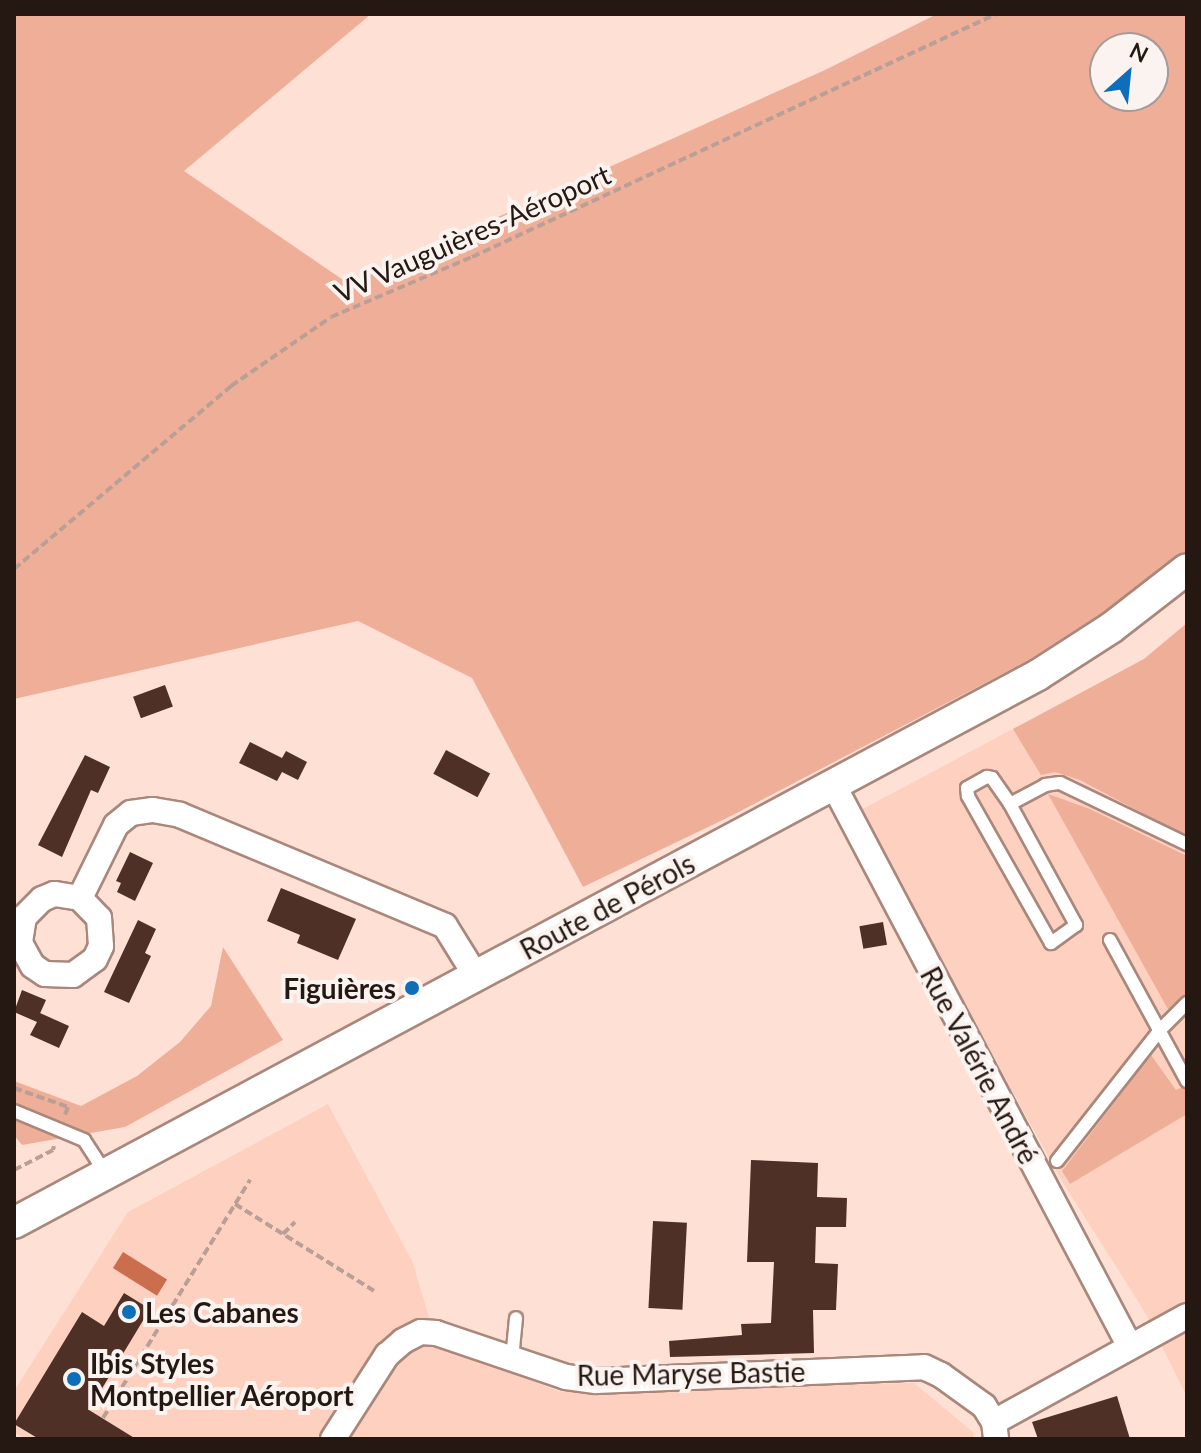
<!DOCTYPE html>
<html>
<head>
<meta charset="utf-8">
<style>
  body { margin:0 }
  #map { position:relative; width:1201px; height:1453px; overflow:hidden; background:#ffe0d5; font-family:Lato,sans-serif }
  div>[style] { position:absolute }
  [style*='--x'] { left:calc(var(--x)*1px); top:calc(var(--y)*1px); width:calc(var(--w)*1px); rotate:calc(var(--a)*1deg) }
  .built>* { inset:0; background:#fed0c0 }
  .green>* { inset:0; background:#efae98 }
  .water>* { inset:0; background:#ca6e4d; transform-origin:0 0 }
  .building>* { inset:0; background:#4e3026; transform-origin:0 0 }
  .path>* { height:4px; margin-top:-2px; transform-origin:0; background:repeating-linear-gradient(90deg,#b99f96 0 8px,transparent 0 12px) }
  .roads { filter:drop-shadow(2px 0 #aa877b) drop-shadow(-2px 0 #aa877b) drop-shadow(0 2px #aa877b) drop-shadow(0 -2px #aa877b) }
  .service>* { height:12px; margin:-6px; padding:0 6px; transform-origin:6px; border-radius:6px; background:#fff }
  .minor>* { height:24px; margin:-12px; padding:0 12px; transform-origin:12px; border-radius:12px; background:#fff }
  .tertiary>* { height:30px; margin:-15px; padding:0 15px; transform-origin:15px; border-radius:15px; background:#fff }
  .dots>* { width:22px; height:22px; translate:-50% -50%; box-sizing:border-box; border:4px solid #fbf3f0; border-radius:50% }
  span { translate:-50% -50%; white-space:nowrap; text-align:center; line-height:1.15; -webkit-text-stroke:8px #fbf3f0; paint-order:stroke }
  .street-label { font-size:28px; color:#251813 }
  .poi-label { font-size:28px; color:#251813; font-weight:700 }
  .right { translate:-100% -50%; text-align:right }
  .left { translate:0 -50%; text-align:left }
  .frame { position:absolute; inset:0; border:16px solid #251813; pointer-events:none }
  .north { position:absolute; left:1089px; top:32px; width:80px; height:80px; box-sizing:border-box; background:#fbf3f0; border:2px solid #a59b98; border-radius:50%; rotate:27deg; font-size:22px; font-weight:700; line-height:32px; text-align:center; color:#251813 }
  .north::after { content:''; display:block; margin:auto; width:28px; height:36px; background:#0d6eba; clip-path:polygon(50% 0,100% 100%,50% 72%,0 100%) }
</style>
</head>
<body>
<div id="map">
  <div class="built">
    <i style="clip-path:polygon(1187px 623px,1187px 1397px,1146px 1314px,1060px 1178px,859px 811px,1144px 659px)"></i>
    <i style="clip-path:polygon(328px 1104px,413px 1263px,437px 1345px,561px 1392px,914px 1383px,973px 1432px,974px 1439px,26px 1439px,14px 1432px,14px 1391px,128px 1212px)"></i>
  </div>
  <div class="green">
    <i style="clip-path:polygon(evenodd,14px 14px,371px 14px,184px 171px,349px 284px,825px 70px,937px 14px,1187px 14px,1187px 550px,1161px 575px,1027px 661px,731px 816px,583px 887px,472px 678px,358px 621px,14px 699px,14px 14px,1105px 48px,1153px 48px,1153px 96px,1105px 96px,1105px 48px)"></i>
    <i style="clip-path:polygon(1187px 623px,1187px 837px,1080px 780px,1055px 772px,1041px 775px,1013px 729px,1144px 659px)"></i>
    <i style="clip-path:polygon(1048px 794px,1090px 809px,1187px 856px,1187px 993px,1169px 1011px)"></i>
    <i style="clip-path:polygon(223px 947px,283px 1040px,125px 1127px,22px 1145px,14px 1135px,14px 1081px,81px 1106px,137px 1076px,180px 1042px,211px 1006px)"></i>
    <i style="clip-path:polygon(1151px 1055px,1176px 1090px,1187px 1085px,1187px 1114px,1070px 1184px,1062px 1171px)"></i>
  </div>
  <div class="water">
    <i style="left:123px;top:1252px;width:52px;height:19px;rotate:32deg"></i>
  </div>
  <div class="building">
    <i style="left:165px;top:685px;width:23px;height:34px;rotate:70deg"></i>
    <i style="clip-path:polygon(250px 742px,282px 758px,286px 751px,307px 762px,298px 780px,282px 772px,277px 781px,239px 763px)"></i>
    <i style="left:446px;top:750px;width:50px;height:27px;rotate:28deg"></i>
    <i style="clip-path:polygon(85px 755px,110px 767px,98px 793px,91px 790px,62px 857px,38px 845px)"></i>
    <i style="clip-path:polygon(130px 852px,153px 863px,135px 901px,117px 892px,121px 883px,116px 881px)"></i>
    <i style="clip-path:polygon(281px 888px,356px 919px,338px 960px,297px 943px,300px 935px,267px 921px)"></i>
    <i style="clip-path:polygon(138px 920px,156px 929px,145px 953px,151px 956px,129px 1003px,104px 992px)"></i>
    <i style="left:883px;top:922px;width:23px;height:24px;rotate:80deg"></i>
    <i style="clip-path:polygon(22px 990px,46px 1000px,38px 1018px,40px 1013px,69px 1026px,59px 1048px,30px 1035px,37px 1022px,14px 1012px)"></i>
    <i style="clip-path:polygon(751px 1160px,818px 1163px,817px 1197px,847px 1198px,846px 1227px,816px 1227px,815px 1263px,838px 1264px,836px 1310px,813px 1310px,814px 1353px,670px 1357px,669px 1341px,742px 1335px,741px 1324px,771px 1323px,774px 1262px,747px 1262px)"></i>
    <i style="left:653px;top:1221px;width:34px;height:87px;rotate:3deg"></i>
    <i style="clip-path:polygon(124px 1293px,150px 1309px,89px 1410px,136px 1439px,39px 1439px,14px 1424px,82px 1312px,104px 1326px)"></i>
    <i style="clip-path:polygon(1117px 1396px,1130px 1439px,1038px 1439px,1032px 1422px)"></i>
  </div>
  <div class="path">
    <i style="--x:14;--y:569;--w:284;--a:-40.1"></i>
    <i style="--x:231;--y:386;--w:121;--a:-34.6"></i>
    <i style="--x:331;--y:317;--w:153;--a:-23.1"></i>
    <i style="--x:472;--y:257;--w:578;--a:-24.88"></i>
    <i style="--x:14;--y:1088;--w:57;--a:19.4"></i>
    <i style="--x:68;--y:1107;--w:9;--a:111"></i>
    <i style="--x:14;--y:1170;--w:44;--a:-27.1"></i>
    <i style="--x:53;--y:1150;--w:4;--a:-76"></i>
    <i style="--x:235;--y:1204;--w:164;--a:32"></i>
    <i style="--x:283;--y:1234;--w:17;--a:-45"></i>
    <i style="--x:103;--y:1418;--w:280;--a:-58.3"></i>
  </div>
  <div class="roads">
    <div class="service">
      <i style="--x:987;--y:777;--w:5;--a:11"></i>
      <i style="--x:992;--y:778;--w:32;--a:55"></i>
      <i style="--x:1010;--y:804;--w:138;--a:61.4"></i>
      <i style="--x:1076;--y:925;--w:31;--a:144"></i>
      <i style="--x:1051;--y:943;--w:169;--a:-119.5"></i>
      <i style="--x:968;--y:796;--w:8;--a:-97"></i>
      <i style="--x:967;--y:788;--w:23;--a:-29"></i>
      <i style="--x:1010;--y:804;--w:40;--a:-28"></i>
      <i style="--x:1045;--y:785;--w:15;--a:-8"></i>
      <i style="--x:1060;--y:783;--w:141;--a:25.7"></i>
      <i style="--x:1110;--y:940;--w:161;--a:61.4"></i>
      <i style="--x:14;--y:1111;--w:76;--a:22.5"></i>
      <i style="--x:84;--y:1140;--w:40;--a:57.1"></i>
      <i style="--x:1057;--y:1161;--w:168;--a:-51.8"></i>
      <i style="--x:1161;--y:1029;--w:37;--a:-45"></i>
      <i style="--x:512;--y:1359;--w:41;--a:-84.4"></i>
    </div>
    <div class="minor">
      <i style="--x:833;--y:784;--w:634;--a:62.18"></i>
      <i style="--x:80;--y:898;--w:26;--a:-171"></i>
      <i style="--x:54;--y:894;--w:13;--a:157"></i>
      <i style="--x:42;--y:899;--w:25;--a:135"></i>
      <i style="--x:24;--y:917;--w:26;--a:99"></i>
      <i style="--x:20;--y:943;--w:26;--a:61"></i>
      <i style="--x:33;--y:966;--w:14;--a:34"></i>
      <i style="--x:45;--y:974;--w:28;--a:2"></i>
      <i style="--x:73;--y:975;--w:27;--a:-36"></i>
      <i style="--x:95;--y:959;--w:14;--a:-65"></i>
      <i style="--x:101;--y:946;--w:28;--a:-94"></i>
      <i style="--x:99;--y:918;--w:28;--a:-134"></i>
      <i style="--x:80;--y:898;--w:81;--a:-63.7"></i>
      <i style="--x:116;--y:825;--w:19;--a:-39"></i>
      <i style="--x:131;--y:813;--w:22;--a:-8"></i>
      <i style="--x:153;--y:810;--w:27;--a:10"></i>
      <i style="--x:180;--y:815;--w:287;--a:22.7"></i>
      <i style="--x:445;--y:926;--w:59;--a:58.2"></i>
      <i style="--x:994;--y:1422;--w:220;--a:-28.8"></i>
      <i style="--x:333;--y:1439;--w:100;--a:-57.3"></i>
      <i style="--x:387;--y:1355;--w:21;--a:-41"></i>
      <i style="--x:403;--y:1341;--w:20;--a:-27"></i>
      <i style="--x:421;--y:1332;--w:15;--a:4"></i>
      <i style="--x:436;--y:1333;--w:137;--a:18.7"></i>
      <i style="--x:566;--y:1377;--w:30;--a:8"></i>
      <i style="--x:596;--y:1381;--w:328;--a:-2.4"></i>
      <i style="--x:924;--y:1367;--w:19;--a:25"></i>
      <i style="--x:941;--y:1375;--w:53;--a:35.8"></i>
      <i style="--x:984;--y:1406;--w:19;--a:58"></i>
      <i style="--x:994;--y:1422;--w:17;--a:83"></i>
    </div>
    <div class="tertiary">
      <i style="--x:14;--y:1223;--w:1161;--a:-28.15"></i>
      <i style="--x:1038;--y:675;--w:87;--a:-32.8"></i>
      <i style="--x:1111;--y:628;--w:96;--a:-37.8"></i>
    </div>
  </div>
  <div class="dots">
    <i style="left:412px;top:988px;background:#0d6eba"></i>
    <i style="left:129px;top:1312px;background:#0d6eba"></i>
    <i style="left:74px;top:1379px;background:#0d6eba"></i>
  </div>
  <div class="street-label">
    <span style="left:472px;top:233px;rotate:-24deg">VV Vauguières-Aéroport</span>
    <span style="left:607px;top:906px;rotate:-28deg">Route de Pérols</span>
    <span style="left:980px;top:1065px;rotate:62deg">Rue Valérie André</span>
    <span style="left:691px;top:1373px;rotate:-1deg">Rue Maryse Bastie</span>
  </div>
  <div class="poi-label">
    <span class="right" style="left:396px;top:988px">Figuières</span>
    <span class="left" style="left:145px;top:1312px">Les Cabanes</span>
    <span class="left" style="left:90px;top:1379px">Ibis Styles<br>Montpellier Aéroport</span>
  </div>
  <div class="frame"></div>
  <div class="north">N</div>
</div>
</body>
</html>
